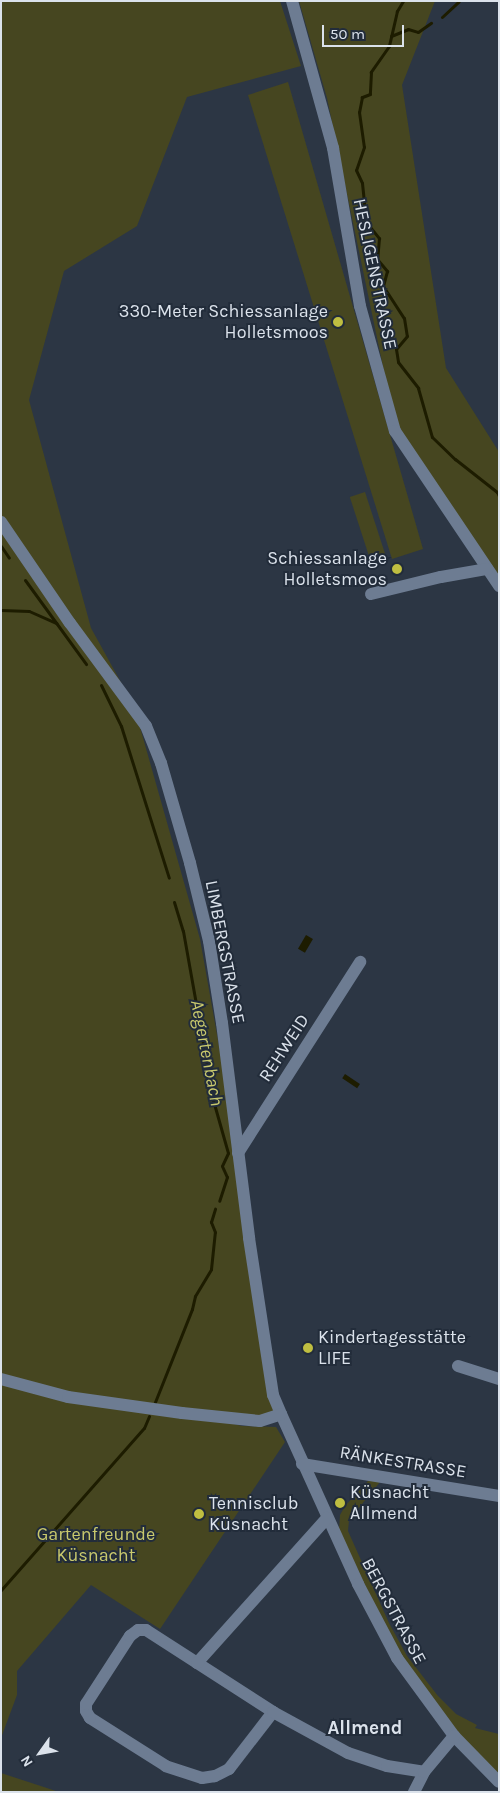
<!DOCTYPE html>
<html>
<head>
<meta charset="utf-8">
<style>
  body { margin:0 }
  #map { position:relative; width:500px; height:1793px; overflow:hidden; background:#2c3644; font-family:Karla,sans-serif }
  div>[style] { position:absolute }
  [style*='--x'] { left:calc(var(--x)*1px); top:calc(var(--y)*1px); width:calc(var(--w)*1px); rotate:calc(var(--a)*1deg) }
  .green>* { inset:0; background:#464620; transform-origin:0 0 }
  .water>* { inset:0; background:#1d1c00; transform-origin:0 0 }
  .stream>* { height:3px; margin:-1.5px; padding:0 1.5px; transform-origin:1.5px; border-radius:1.5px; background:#1d1c00 }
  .minor>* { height:12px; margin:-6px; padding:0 6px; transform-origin:6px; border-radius:6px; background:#6d7c92 }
  .dots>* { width:14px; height:14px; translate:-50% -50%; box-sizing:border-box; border:2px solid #222c3a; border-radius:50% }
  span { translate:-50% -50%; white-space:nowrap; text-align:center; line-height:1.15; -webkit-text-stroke:4px #222c3a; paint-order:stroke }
  .street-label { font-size:18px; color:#dbe2eb }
  .poi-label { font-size:18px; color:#dbe2eb }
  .right { translate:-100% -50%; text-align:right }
  .left { translate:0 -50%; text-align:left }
  .park-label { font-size:18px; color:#c9c96d }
  .water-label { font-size:19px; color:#c9c96d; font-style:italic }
  .neighbourhood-label { font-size:19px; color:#dbe2eb; font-weight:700 }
  .frame { position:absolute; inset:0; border:2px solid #dbe2eb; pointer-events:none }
  .north { position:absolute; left:15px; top:1728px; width:50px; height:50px; -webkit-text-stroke:4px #222c3a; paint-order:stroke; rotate:238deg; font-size:14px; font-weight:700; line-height:20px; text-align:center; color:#dbe2eb }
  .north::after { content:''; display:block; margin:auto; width:18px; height:22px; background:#dbe2eb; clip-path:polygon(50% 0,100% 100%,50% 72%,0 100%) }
  .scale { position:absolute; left:322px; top:25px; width:82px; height:22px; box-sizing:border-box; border:2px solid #dbe2eb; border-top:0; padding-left:6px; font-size:15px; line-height:18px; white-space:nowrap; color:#dbe2eb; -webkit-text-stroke:4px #222c3a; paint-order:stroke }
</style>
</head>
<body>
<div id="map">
  <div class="green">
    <i style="clip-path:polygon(1px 1px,280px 1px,301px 66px,187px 97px,137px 226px,64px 271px,29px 400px,91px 628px,134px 706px,200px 939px,238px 1153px,281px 1414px,226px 1422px,242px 1426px,276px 1427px,285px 1442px,160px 1629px,91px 1585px,17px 1671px,17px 1695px,1px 1738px)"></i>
    <i style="clip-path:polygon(299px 1px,435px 1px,402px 85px,446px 368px,499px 452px,499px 577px,395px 424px,327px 98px)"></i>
    <i style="clip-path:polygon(288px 82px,423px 549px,392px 559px,248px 95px)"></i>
    <i style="left:365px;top:492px;width:71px;height:16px;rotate:72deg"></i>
    <i style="clip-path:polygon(369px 1480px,380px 1482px,349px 1520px,348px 1531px,389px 1623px,407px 1656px,438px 1696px,456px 1714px,477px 1725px,475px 1728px,499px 1734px,499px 1782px,454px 1736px,403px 1658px,385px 1627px,339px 1531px,340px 1515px,345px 1506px)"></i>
    <i style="clip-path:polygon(1px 1773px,59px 1792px,1px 1792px)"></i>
  </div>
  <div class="water">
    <i style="left:306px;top:935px;width:8px;height:16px;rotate:30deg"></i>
    <i style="left:345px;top:1074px;width:18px;height:5px;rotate:34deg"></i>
  </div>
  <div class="stream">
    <i style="--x:403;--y:1;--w:12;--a:121"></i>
    <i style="--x:397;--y:11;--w:36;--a:103"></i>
    <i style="--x:389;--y:46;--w:32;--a:125"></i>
    <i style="--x:371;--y:72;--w:22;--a:93"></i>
    <i style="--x:370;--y:94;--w:9;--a:159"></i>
    <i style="--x:362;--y:97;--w:15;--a:101"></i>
    <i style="--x:359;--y:112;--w:35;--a:82"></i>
    <i style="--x:364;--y:147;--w:24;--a:109"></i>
    <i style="--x:356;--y:170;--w:14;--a:65"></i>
    <i style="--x:362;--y:183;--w:39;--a:84"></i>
    <i style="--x:366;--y:222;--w:21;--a:51"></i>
    <i style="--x:379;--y:238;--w:21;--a:95"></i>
    <i style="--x:377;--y:259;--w:16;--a:50"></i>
    <i style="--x:387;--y:271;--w:16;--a:105"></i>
    <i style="--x:383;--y:286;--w:38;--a:57"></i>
    <i style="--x:404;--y:318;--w:18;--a:81"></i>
    <i style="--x:407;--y:336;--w:17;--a:130"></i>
    <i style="--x:396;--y:349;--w:13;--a:81"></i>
    <i style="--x:398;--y:362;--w:33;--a:52"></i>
    <i style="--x:418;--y:388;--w:51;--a:74.1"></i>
    <i style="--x:432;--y:437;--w:32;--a:44"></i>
    <i style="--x:455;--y:459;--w:53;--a:38.2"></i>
    <i style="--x:497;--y:492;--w:4;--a:63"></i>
    <i style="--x:442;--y:17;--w:23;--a:-43"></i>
    <i style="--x:391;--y:36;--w:18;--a:-22"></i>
    <i style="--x:408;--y:29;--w:10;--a:17"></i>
    <i style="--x:418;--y:32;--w:16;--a:-35"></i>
    <i style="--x:1;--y:546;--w:14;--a:56"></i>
    <i style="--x:25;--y:580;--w:104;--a:54"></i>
    <i style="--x:1;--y:610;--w:28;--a:2"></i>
    <i style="--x:29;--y:611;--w:30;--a:24"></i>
    <i style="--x:101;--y:685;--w:46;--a:64"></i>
    <i style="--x:121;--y:726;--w:159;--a:72.5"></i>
    <i style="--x:174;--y:902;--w:30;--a:73"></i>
    <i style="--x:183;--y:931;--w:172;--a:79.9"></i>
    <i style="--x:213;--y:1100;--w:55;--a:74.2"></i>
    <i style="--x:228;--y:1153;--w:14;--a:115"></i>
    <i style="--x:222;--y:1166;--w:12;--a:66"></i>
    <i style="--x:227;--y:1177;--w:25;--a:108"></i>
    <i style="--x:155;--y:1402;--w:100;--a:-68.3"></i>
    <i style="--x:192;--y:1309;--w:13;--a:-77"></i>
    <i style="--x:195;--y:1296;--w:31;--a:-59"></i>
    <i style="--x:211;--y:1269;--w:37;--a:-84"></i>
    <i style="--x:215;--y:1232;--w:11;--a:-112"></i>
    <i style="--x:211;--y:1222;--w:14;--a:-73"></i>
    <i style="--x:1;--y:1590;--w:216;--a:-48.6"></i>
    <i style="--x:144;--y:1428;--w:13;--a:-67"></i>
  </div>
  <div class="minor">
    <i style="--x:292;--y:1;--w:153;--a:74.4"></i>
    <i style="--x:333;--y:148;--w:160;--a:80.3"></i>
    <i style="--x:360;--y:306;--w:130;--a:74.4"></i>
    <i style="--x:395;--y:431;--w:187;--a:56.1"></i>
    <i style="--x:1;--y:522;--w:122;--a:55.7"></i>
    <i style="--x:70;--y:623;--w:128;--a:53.6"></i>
    <i style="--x:146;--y:726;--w:40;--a:68"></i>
    <i style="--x:161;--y:763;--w:104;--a:73.8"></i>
    <i style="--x:190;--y:863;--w:80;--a:76.3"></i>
    <i style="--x:209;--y:941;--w:83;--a:81"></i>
    <i style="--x:222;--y:1023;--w:217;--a:82.8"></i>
    <i style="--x:249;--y:1238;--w:159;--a:81.3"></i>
    <i style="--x:273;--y:1395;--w:21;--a:67"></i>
    <i style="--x:281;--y:1414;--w:187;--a:65.6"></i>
    <i style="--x:358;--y:1584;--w:84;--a:62.2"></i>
    <i style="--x:397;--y:1658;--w:97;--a:53.8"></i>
    <i style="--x:454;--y:1736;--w:64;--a:45.6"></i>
    <i style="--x:371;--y:594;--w:72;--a:-13.7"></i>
    <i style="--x:441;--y:577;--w:47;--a:-9.9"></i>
    <i style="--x:238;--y:1153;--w:227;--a:-57.4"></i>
    <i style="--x:458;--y:1366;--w:43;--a:17.6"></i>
    <i style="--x:1;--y:1379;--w:69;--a:15"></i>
    <i style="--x:68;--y:1397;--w:115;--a:8"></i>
    <i style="--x:182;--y:1413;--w:78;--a:5.9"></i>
    <i style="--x:260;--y:1421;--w:22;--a:-18"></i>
    <i style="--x:302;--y:1464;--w:200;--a:9.2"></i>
    <i style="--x:138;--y:1630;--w:8;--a:0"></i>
    <i style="--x:146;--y:1630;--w:151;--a:32.8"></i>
    <i style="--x:273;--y:1712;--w:72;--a:127.7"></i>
    <i style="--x:229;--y:1769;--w:16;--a:153"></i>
    <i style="--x:215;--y:1776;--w:13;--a:171"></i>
    <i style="--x:202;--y:1778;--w:38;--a:-162"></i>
    <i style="--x:166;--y:1766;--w:90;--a:-147.7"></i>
    <i style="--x:90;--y:1718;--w:8;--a:-120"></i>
    <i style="--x:86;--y:1711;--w:7;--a:-90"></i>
    <i style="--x:86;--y:1704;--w:81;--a:-57.1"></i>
    <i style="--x:130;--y:1636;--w:10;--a:-37"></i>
    <i style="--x:197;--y:1663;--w:195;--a:-48.1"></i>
    <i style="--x:273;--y:1712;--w:85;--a:28.7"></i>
    <i style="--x:348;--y:1753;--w:41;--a:18.4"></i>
    <i style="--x:387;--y:1766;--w:37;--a:9"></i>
    <i style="--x:414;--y:1792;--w:22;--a:-63"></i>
    <i style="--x:424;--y:1772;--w:47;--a:-50.2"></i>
  </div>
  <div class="dots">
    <i style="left:338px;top:322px;background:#bfbe41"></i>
    <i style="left:397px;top:569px;background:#bfbe41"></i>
    <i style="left:308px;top:1348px;background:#bfbe41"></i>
    <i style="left:340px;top:1503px;background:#bfbe41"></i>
    <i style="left:199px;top:1514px;background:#bfbe41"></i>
  </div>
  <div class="street-label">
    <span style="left:375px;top:274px;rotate:78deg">HESLIGENSTRASSE</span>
    <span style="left:225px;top:952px;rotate:79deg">LIMBERGSTRASSE</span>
    <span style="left:284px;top:1048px;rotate:-57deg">REHWEID</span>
    <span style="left:403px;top:1462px;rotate:9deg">RÄNKESTRASSE</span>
    <span style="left:394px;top:1611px;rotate:62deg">BERGSTRASSE</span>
  </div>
  <div class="poi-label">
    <span class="right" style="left:328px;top:322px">330-Meter Schiessanlage<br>Holletsmoos</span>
    <span class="right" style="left:387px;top:569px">Schiessanlage<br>Holletsmoos</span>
    <span class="left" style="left:318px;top:1348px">Kindertagesstätte<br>LIFE</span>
    <span class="left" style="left:350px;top:1503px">Küsnacht<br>Allmend</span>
    <span class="left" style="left:209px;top:1514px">Tennisclub<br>Küsnacht</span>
  </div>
  <div class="park-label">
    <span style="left:96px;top:1545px">Gartenfreunde<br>Küsnacht</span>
  </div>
  <div class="water-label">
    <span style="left:206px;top:1053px;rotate:79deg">Aegertenbach</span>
  </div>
  <div class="neighbourhood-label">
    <span style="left:365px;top:1729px">Allmend</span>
  </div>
  <div class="frame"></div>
  <div class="north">N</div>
  <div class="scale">50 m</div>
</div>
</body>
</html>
